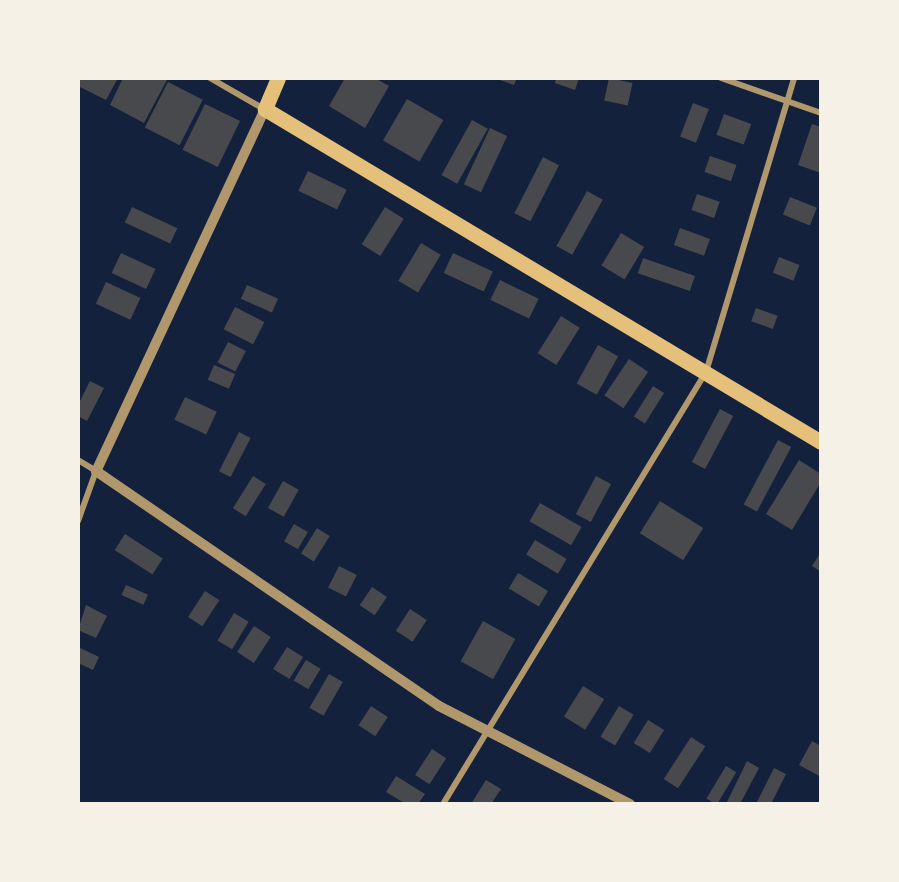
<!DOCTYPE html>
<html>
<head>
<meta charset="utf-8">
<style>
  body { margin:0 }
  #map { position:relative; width:899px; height:882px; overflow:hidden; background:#14213d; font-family:"DejaVu Sans",sans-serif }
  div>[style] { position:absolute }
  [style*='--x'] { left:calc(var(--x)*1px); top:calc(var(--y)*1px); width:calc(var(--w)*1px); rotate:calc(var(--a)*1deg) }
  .building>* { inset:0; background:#48494c; transform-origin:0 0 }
  .minor>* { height:6px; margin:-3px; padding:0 3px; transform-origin:3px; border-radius:3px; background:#b1986c }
  .tertiary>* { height:10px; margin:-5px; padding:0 5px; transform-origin:5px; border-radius:5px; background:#b1986c }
  .primary>* { height:15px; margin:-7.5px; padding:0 7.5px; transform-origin:7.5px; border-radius:7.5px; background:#e5c07b }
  span { translate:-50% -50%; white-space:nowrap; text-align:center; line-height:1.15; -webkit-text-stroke:6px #f6f1e7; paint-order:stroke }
  .frame { position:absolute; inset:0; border:80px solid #f6f1e7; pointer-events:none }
</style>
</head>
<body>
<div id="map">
  <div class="building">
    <i style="clip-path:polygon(78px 78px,118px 78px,106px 100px,78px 86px)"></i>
    <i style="clip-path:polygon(123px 78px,168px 78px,144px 123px,110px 105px)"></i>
    <i style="clip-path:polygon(345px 78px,375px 78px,389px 86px,365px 128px,329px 106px)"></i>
    <i style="clip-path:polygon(494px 78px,517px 78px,514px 85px)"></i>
    <i style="clip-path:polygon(556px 78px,579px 78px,575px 90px,555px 83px)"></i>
    <i style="left:609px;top:78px;width:24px;height:23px;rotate:12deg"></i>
    <i style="left:168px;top:82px;width:39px;height:51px;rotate:27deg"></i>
    <i style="left:407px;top:99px;width:42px;height:48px;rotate:30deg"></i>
    <i style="left:693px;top:103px;width:17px;height:36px;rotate:21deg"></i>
    <i style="left:205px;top:104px;width:39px;height:51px;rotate:26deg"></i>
    <i style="left:724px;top:114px;width:29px;height:22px;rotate:20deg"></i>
    <i style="left:472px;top:120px;width:18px;height:63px;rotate:29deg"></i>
    <i style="clip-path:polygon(812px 124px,821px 127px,821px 173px,798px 165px)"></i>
    <i style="left:490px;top:128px;width:19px;height:62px;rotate:25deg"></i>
    <i style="left:710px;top:156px;width:28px;height:17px;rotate:19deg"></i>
    <i style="left:543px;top:157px;width:18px;height:63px;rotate:27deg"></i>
    <i style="left:308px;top:171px;width:43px;height:22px;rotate:26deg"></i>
    <i style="left:587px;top:191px;width:18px;height:63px;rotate:29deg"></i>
    <i style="left:697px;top:194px;width:24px;height:17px;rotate:19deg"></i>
    <i style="left:790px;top:197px;width:29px;height:19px;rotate:22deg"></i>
    <i style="left:132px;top:207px;width:50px;height:17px;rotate:25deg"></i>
    <i style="left:385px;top:207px;width:22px;height:44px;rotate:32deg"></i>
    <i style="left:680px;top:228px;width:32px;height:18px;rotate:20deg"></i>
    <i style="left:621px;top:233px;width:27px;height:38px;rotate:31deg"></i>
    <i style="left:421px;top:243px;width:23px;height:44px;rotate:31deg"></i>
    <i style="left:121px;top:253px;width:38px;height:22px;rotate:25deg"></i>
    <i style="left:453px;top:253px;width:44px;height:22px;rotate:25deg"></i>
    <i style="left:779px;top:257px;width:22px;height:17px;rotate:21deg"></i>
    <i style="left:643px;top:258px;width:55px;height:16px;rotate:19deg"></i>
    <i style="left:500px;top:280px;width:43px;height:22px;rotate:26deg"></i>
    <i style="left:106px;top:282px;width:38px;height:24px;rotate:25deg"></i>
    <i style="left:247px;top:285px;width:34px;height:15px;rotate:24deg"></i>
    <i style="left:235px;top:307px;width:33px;height:25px;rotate:27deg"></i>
    <i style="left:756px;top:308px;width:23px;height:14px;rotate:20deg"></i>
    <i style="left:561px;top:316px;width:22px;height:44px;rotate:32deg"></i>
    <i style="left:228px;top:342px;width:20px;height:23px;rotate:27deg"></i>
    <i style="left:598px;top:345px;width:23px;height:44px;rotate:29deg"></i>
    <i style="left:629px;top:359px;width:23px;height:44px;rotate:34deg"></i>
    <i style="left:214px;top:365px;width:23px;height:16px;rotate:23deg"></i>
    <i style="clip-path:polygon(90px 381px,104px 388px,87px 421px,78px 416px,78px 405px)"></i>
    <i style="left:653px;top:386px;width:13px;height:36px;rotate:32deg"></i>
    <i style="left:185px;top:397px;width:35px;height:25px;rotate:25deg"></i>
    <i style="left:720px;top:409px;width:15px;height:60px;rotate:28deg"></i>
    <i style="left:239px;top:432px;width:13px;height:44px;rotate:27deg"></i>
    <i style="left:778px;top:440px;width:15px;height:73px;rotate:28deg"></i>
    <i style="clip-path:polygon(799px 460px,821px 474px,821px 482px,792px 530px,766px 514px)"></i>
    <i style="left:253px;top:476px;width:15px;height:38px;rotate:32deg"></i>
    <i style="left:596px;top:476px;width:17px;height:43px;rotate:28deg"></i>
    <i style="left:283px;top:481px;width:18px;height:31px;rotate:29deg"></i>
    <i style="left:660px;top:501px;width:51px;height:38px;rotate:32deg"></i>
    <i style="left:540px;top:503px;width:48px;height:21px;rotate:30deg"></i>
    <i style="left:294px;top:524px;width:16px;height:20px;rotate:30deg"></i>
    <i style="left:317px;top:528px;width:15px;height:30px;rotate:32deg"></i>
    <i style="left:125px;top:534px;width:45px;height:19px;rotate:33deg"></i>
    <i style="left:535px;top:540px;width:37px;height:17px;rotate:31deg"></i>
    <i style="clip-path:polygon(821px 552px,821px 572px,812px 566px)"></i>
    <i style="left:339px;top:566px;width:20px;height:24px;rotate:27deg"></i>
    <i style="left:518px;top:573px;width:35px;height:18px;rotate:31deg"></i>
    <i style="left:126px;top:585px;width:24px;height:11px;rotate:24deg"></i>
    <i style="left:372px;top:587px;width:18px;height:22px;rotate:34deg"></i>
    <i style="left:205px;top:591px;width:17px;height:31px;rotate:33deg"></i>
    <i style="clip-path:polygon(86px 605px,107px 616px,96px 638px,78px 630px)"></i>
    <i style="left:410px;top:609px;width:20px;height:26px;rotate:33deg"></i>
    <i style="left:234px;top:613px;width:17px;height:32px;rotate:31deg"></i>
    <i style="left:483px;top:621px;width:37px;height:46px;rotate:29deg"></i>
    <i style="left:254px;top:626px;width:20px;height:31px;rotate:33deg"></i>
    <i style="clip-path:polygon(78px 647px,99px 657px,93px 670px,78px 663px)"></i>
    <i style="left:287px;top:647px;width:19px;height:26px;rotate:32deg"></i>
    <i style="left:306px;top:660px;width:17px;height:24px;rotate:31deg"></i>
    <i style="left:329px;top:674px;width:16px;height:39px;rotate:30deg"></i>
    <i style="left:583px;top:686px;width:25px;height:36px;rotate:32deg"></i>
    <i style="left:371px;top:706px;width:20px;height:23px;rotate:33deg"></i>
    <i style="left:619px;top:706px;width:17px;height:36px;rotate:31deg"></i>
    <i style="left:648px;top:720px;width:19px;height:27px;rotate:32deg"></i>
    <i style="left:691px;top:737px;width:17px;height:50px;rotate:33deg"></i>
    <i style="clip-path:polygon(812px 741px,821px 746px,821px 777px,799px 765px)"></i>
    <i style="left:432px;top:749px;width:17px;height:31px;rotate:33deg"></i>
    <i style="clip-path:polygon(747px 761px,759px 768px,740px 804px,726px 804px)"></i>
    <i style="left:726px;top:766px;width:12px;height:38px;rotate:31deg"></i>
    <i style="clip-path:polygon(774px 768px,786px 774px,771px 804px,756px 804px)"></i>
    <i style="clip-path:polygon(396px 776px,425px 794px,418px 804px,406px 804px,386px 792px)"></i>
    <i style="clip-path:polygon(486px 780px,501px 789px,491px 804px,471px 804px)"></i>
  </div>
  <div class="minor">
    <i style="--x:210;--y:78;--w:62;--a:29.9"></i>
    <i style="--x:721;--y:78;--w:106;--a:19.3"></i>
    <i style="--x:78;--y:460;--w:21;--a:31"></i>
    <i style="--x:96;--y:471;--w:53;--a:109.8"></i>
    <i style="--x:443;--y:804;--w:506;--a:-58.67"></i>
    <i style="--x:706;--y:372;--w:307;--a:-73.3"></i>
  </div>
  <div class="tertiary">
    <i style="--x:265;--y:109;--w:400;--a:115"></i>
    <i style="--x:96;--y:471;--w:416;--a:34.4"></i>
    <i style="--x:439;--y:706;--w:215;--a:27.2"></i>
  </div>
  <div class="primary">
    <i style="--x:278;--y:78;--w:34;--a:113"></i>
    <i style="--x:265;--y:109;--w:648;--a:30.92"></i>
  </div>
  <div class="frame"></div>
</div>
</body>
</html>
